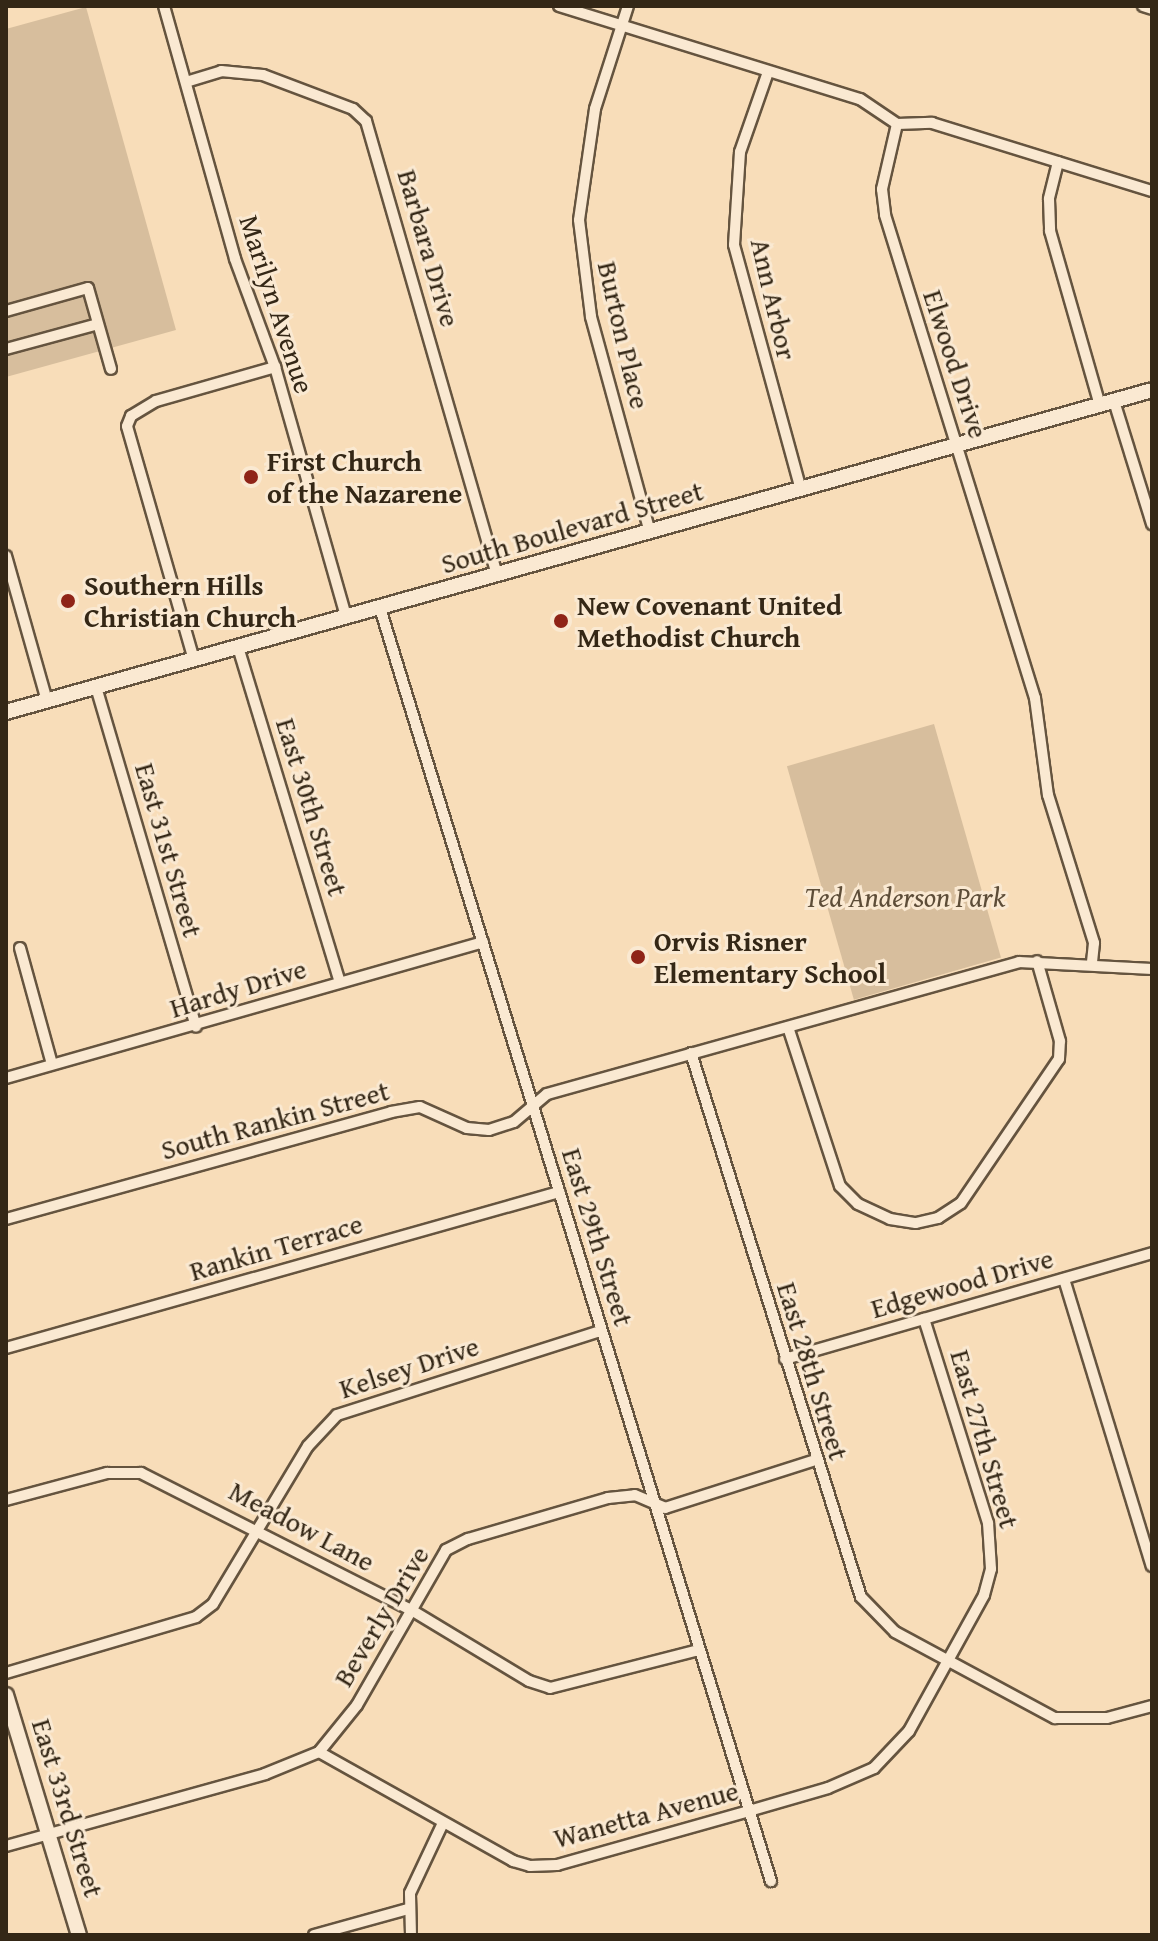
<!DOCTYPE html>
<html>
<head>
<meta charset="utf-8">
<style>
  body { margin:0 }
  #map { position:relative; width:1158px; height:1941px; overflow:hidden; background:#f8ddb9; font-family:"Gentium Book Plus",serif }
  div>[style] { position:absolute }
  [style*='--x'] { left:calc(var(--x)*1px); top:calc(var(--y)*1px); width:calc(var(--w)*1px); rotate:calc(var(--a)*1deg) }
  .green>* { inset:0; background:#d7be9d; transform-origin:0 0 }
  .roads { filter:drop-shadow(2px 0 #65543f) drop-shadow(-2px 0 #65543f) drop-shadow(0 2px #65543f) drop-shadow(0 -2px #65543f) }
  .street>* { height:10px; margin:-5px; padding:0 5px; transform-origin:5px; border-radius:5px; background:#fae9d2 }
  .secondary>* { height:14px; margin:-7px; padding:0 7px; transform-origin:7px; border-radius:7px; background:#fae9d2 }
  .dots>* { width:22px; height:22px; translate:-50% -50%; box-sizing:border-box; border:4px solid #fae9d2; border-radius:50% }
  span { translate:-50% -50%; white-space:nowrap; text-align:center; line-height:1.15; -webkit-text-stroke:6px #fae9d2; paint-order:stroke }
  .street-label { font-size:28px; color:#342716 }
  .poi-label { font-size:28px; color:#342716; font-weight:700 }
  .left { translate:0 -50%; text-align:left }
  .park-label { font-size:28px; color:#5d4d38; font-style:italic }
  .frame { position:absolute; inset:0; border:8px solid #342716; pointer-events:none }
</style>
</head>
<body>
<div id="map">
  <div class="green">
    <i style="clip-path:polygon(86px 7px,176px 330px,6px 377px,6px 29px)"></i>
    <i style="left:934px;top:724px;width:243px;height:153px;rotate:74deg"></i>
  </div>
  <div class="roads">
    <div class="street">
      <i style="--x:164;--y:6;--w:263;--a:74.3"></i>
      <i style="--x:235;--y:259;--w:115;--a:69.7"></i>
      <i style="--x:275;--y:367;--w:260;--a:74.1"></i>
      <i style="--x:559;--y:6;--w:315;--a:17.2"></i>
      <i style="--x:860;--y:99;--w:45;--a:34"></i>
      <i style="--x:897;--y:124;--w:35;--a:-2"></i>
      <i style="--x:932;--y:123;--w:230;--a:17.2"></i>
      <i style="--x:628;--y:6;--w:108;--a:107.8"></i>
      <i style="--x:595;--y:109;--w:112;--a:98.2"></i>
      <i style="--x:579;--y:220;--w:98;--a:82.9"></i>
      <i style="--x:591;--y:317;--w:223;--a:74.7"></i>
      <i style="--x:1143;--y:6;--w:9;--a:18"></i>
      <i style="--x:768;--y:72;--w:85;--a:109.3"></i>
      <i style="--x:740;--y:152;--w:93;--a:93.7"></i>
      <i style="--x:734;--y:245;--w:254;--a:74.7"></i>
      <i style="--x:186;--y:82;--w:37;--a:-17"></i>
      <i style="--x:221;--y:71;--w:42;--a:5.4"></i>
      <i style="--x:263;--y:75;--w:96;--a:20.7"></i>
      <i style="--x:353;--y:109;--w:18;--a:43"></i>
      <i style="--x:366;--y:121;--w:473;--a:73.9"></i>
      <i style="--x:897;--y:124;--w:67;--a:103"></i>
      <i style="--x:882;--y:189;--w:26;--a:83"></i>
      <i style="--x:885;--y:215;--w:506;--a:72.75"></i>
      <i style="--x:1035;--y:698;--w:98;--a:82.4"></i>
      <i style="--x:1048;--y:795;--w:155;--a:72.7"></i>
      <i style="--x:1094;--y:943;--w:20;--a:96"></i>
      <i style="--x:1058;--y:162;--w:38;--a:104"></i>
      <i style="--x:1049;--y:199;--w:32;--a:88"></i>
      <i style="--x:1050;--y:231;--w:181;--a:74"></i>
      <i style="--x:6;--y:311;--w:85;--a:-15.7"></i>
      <i style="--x:88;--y:288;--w:84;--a:74.1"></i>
      <i style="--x:6;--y:349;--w:95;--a:-15.2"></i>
      <i style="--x:1114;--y:401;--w:129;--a:72.8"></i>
      <i style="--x:6;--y:556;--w:151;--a:74.2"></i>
      <i style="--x:380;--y:608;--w:1332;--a:72.93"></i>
      <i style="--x:238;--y:647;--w:350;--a:73.1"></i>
      <i style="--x:194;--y:660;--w:243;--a:-106"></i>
      <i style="--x:127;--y:426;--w:11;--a:-68"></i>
      <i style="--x:131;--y:416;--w:29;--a:-31"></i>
      <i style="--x:156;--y:401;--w:124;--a:-15.9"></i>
      <i style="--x:96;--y:687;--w:354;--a:73.6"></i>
      <i style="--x:20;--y:948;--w:120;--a:74.6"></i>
      <i style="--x:788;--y:1027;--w:167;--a:71.9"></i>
      <i style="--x:840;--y:1186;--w:25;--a:45"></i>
      <i style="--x:858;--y:1204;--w:35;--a:25"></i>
      <i style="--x:890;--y:1219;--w:26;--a:9"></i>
      <i style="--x:916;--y:1223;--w:23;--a:-13"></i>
      <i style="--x:938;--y:1218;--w:27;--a:-33"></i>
      <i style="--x:961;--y:1203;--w:174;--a:-55.8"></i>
      <i style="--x:1059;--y:1059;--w:18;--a:-87"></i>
      <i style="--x:1060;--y:1041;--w:83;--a:-106"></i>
      <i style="--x:691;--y:1053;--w:570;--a:72.65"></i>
      <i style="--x:861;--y:1597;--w:49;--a:45.8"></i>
      <i style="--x:895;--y:1632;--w:182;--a:28.3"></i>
      <i style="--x:1055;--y:1718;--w:52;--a:0"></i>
      <i style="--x:1107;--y:1718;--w:47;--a:-14.9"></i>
      <i style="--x:6;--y:1078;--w:496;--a:-15.9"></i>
      <i style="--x:6;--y:1219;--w:400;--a:-15.5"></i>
      <i style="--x:391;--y:1112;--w:29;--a:-10"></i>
      <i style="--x:420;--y:1107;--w:51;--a:24.1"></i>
      <i style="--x:467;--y:1128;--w:22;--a:5"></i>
      <i style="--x:489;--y:1130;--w:26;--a:-18"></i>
      <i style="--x:514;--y:1122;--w:43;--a:-40.3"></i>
      <i style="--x:547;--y:1094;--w:490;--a:-15.6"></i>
      <i style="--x:1019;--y:962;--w:133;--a:3"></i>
      <i style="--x:1064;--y:1279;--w:300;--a:73"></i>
      <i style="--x:6;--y:1348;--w:575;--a:-15.75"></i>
      <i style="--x:785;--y:1359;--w:382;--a:-16.1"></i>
      <i style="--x:6;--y:1500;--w:105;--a:-15"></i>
      <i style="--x:107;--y:1473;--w:34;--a:0"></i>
      <i style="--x:141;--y:1473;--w:305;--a:26.9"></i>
      <i style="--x:413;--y:1611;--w:135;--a:31.1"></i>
      <i style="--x:529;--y:1681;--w:22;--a:18"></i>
      <i style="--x:550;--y:1688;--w:154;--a:-14.3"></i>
      <i style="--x:6;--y:1673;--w:198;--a:-16.4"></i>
      <i style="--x:196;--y:1617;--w:21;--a:-37"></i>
      <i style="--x:213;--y:1604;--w:184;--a:-59"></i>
      <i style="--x:308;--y:1446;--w:42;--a:-46.9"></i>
      <i style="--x:337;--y:1415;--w:277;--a:-17.7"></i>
      <i style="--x:319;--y:1752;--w:223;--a:29.3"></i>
      <i style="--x:513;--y:1861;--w:18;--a:16"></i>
      <i style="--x:530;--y:1866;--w:27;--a:-2"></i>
      <i style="--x:557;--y:1865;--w:199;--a:-15.7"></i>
      <i style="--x:749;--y:1811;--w:82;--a:-16.2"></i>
      <i style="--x:828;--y:1788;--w:50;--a:-23.5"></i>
      <i style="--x:874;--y:1768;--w:51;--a:-46.6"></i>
      <i style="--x:909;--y:1731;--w:155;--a:-61.1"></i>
      <i style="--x:984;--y:1595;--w:27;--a:-75"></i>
      <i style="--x:991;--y:1569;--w:46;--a:-93.7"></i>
      <i style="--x:988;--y:1523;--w:214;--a:-107.4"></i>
      <i style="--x:6;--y:1846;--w:269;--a:-15.5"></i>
      <i style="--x:265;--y:1774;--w:58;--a:-22.2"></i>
      <i style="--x:319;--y:1752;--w:60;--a:-51"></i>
      <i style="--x:357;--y:1705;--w:179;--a:-60.1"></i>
      <i style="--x:446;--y:1550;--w:25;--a:-27"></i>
      <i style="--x:468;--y:1539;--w:146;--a:-16.3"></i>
      <i style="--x:608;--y:1498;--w:27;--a:-6"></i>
      <i style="--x:635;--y:1495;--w:33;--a:23"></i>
      <i style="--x:665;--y:1508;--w:157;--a:-17.7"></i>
      <i style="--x:314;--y:1935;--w:98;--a:-15.5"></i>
      <i style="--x:411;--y:1935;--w:42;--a:-91.4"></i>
      <i style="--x:410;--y:1893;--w:77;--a:-64.8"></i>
    </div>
    <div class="secondary">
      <i style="--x:6;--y:712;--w:1190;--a:-15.69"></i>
      <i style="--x:6;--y:1695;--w:251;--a:73.1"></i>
    </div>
  </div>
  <div class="dots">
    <i style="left:251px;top:477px;background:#8f2418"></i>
    <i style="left:68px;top:601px;background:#8f2418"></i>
    <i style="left:561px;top:621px;background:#8f2418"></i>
    <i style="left:638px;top:957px;background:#8f2418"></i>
  </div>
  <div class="street-label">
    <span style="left:429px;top:248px;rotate:74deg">Barbara Drive</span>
    <span style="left:774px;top:299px;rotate:77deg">Ann Arbor</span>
    <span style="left:277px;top:304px;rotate:72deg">Marilyn Avenue</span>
    <span style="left:624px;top:335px;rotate:77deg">Burton Place</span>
    <span style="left:956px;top:364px;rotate:72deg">Elwood Drive</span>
    <span style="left:572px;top:527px;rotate:-16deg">South Boulevard Street</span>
    <span style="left:312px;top:807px;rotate:73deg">East 30th Street</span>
    <span style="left:169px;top:850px;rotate:74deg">East 31st Street</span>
    <span style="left:238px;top:988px;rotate:-17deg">Hardy Drive</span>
    <span style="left:275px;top:1120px;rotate:-15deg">South Rankin Street</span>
    <span style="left:598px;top:1237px;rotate:73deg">East 29th Street</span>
    <span style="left:276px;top:1247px;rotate:-16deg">Rankin Terrace</span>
    <span style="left:962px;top:1283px;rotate:-16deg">Edgewood Drive</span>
    <span style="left:409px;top:1367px;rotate:-18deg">Kelsey Drive</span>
    <span style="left:813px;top:1371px;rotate:73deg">East 28th Street</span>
    <span style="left:985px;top:1439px;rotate:74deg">East 27th Street</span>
    <span style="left:302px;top:1526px;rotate:28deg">Meadow Lane</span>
    <span style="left:381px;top:1616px;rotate:-59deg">Beverly Drive</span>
    <span style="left:68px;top:1808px;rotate:73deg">East 33rd Street</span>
    <span style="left:646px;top:1814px;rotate:-15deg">Wanetta Avenue</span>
  </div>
  <div class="poi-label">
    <span class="left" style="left:267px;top:477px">First Church<br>of the Nazarene</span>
    <span class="left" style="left:84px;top:601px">Southern Hills<br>Christian Church</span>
    <span class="left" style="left:577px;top:621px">New Covenant United<br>Methodist Church</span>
    <span class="left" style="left:654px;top:957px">Orvis Risner<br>Elementary School</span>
  </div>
  <div class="park-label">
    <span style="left:905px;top:897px">Ted Anderson Park</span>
  </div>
  <div class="frame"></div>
</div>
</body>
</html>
